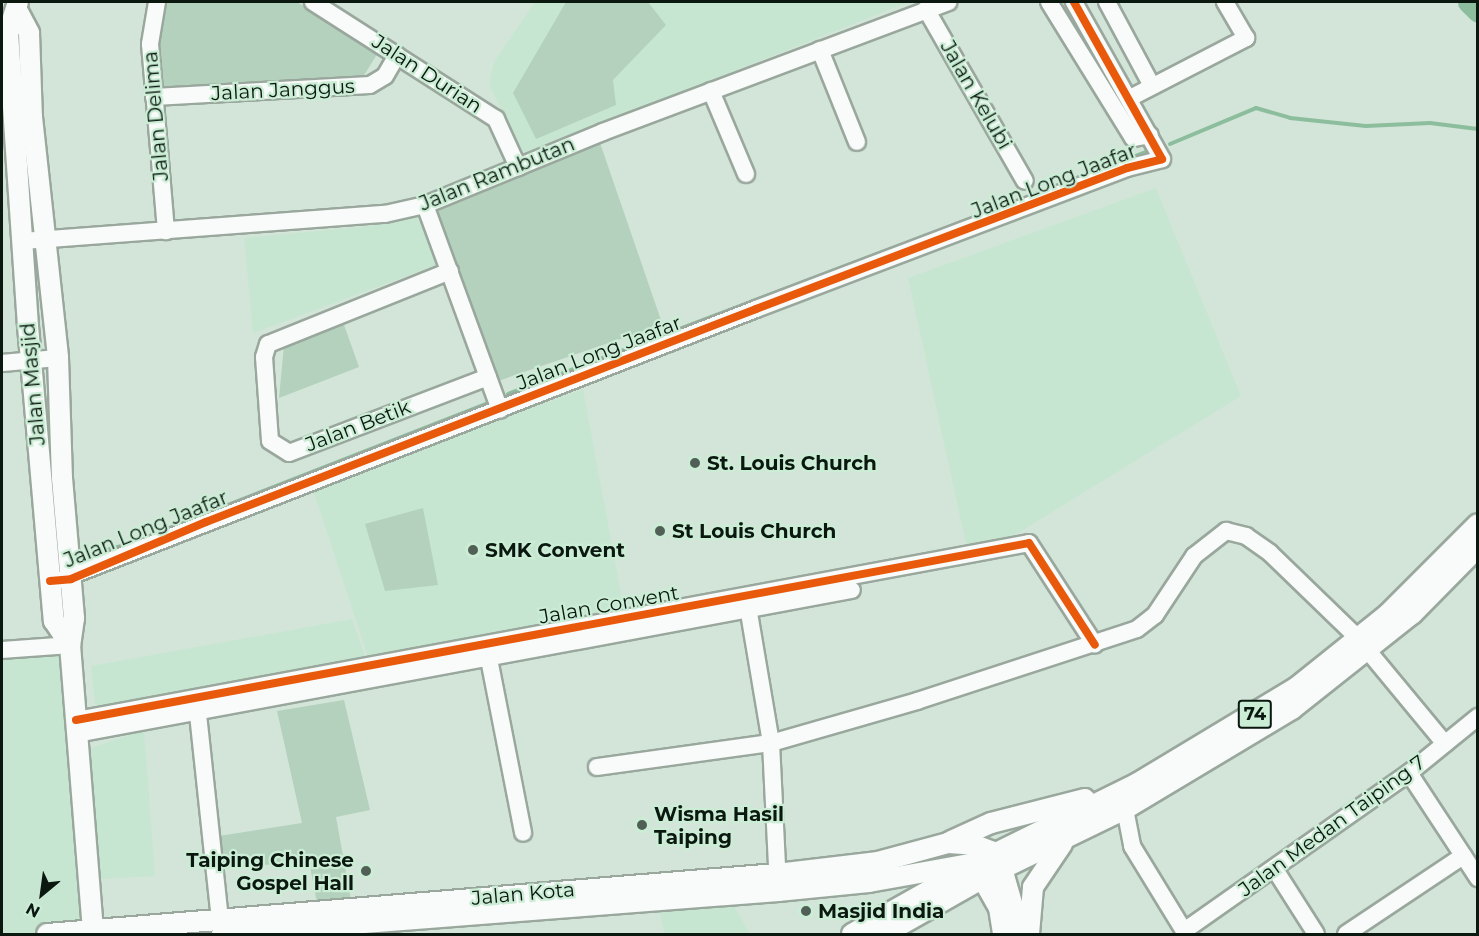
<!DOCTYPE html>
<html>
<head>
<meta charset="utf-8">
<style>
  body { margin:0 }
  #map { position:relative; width:1479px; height:936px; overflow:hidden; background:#d3e5d8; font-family:Montserrat,sans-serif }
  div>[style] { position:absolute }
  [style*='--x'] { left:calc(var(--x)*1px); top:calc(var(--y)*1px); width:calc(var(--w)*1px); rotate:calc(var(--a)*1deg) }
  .built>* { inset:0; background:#c7e6d1 }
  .green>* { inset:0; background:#b3d1bc; transform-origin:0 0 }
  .stream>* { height:4px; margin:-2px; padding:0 2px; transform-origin:2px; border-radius:2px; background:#8cbe9e }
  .river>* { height:21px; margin:-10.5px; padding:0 10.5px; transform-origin:10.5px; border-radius:10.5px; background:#8cbe9e }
  .roads { filter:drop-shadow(2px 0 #99a79d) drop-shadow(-2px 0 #99a79d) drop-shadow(0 2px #99a79d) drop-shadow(0 -2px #99a79d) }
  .minor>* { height:16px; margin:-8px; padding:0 8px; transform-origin:8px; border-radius:8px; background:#f8fbf9 }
  .major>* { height:20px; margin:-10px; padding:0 10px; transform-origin:10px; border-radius:10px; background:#f8fbf9 }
  .cycleway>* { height:8px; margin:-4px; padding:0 4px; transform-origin:4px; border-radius:4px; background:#e8590c }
  .dots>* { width:16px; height:16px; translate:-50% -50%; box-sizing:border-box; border:3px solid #cbedd5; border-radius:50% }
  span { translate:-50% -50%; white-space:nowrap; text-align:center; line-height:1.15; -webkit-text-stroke:4.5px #cbedd5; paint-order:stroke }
  .shield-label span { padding:2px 4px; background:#cbedd5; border:2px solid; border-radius:4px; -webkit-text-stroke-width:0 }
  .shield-label { font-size:18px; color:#0b1810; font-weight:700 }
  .street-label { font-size:20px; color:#0b1810 }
  .poi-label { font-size:20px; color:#0b1810; font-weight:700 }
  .left { translate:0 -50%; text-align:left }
  .right { translate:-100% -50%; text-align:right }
  .frame { position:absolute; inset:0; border:3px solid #0b1810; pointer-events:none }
  .north { position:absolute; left:12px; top:864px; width:60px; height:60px; -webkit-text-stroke:4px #cbedd5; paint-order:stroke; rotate:209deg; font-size:16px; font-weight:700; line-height:24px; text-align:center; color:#0b1810 }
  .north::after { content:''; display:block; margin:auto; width:21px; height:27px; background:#0b1810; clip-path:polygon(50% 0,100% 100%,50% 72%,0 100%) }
</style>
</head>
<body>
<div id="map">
  <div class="built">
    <i style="clip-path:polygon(535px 2px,909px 2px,524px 154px,489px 85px,494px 62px)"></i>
    <i style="clip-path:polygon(1156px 188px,1241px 396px,1013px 536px,966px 544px,908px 278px)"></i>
    <i style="clip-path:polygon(417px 216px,423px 218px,439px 264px,253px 333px,244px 238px,371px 226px)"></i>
    <i style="clip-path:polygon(583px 389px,624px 610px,370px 663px,313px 490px)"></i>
    <i style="clip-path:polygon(352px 619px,367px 662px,109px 710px,95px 704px,91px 666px)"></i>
    <i style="clip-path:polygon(59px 656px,73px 754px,144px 730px,155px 876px,84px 880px,88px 934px,2px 934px,2px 658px)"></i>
    <i style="clip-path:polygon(734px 906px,750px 934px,665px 934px,659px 911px)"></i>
  </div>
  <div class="green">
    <i style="clip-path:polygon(164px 2px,297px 2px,379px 51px,363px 77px,162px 88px,155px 46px)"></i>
    <i style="clip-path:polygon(566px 2px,648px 2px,666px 25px,613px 80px,616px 105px,536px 139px,513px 93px)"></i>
    <i style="left:599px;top:140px;width:195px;height:177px;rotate:71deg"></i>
    <i style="clip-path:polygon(343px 322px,359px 367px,279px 398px,284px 345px)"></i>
    <i style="clip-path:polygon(423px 508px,438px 585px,385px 591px,365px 524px)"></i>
    <i style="clip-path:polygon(344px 700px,370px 810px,336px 817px,351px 900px,317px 903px,309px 861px,220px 869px,219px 836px,302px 823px,277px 711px)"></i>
  </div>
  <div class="stream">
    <i style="--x:1170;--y:144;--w:93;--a:-22.7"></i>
    <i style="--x:1256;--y:108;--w:35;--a:16"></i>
    <i style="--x:1290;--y:118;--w:76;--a:6"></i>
    <i style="--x:1366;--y:126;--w:64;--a:-2.7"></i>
    <i style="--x:1430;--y:123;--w:48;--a:7.1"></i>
    <i style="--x:508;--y:394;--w:682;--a:-20.77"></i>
    <i style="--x:159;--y:532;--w:357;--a:-21.4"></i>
    <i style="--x:82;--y:557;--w:62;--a:-15.8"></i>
  </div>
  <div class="river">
    <i style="--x:1468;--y:2;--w:14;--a:45"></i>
  </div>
  <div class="roads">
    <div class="minor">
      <i style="--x:157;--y:2;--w:43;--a:99.5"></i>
      <i style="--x:150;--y:44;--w:188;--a:85.1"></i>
      <i style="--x:313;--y:2;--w:217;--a:32.6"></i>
      <i style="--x:496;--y:119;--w:53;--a:65.4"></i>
      <i style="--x:1049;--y:2;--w:160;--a:58.3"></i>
      <i style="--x:1133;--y:138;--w:17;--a:-10"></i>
      <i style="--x:1107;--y:2;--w:95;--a:61.8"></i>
      <i style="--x:926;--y:9;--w:198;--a:60.1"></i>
      <i style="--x:820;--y:50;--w:99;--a:68.1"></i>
      <i style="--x:711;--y:91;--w:90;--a:67.1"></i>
      <i style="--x:154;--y:97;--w:216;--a:-3.2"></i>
      <i style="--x:370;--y:85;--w:17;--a:-31"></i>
      <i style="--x:385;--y:76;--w:24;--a:-60"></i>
      <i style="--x:1130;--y:98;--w:131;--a:-27.3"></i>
      <i style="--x:1246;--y:38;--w:42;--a:-120.3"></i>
      <i style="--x:425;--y:205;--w:218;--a:69.9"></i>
      <i style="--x:23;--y:241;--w:363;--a:-4.3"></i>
      <i style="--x:385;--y:214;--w:41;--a:-12.7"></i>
      <i style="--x:425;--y:205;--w:192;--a:-22.3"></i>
      <i style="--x:603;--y:132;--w:369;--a:-20.6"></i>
      <i style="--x:450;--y:271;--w:196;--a:158.1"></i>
      <i style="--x:268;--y:344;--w:14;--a:107"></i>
      <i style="--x:264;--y:357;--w:84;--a:85.9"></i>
      <i style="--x:270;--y:441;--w:22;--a:32"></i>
      <i style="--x:289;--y:453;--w:213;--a:-20.9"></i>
      <i style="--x:2;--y:363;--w:56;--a:-5.1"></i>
      <i style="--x:60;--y:580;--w:747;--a:-21.27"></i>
      <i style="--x:756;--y:309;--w:397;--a:-20.8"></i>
      <i style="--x:1127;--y:168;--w:36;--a:-14"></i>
      <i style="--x:1162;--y:159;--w:180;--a:-119.3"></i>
      <i style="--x:747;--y:601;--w:144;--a:80.4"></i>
      <i style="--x:771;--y:743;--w:142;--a:87.2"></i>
      <i style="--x:2;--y:650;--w:68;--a:-4.2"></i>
      <i style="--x:1369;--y:652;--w:119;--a:50.4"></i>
      <i style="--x:489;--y:659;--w:177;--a:78.9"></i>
      <i style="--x:198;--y:714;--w:218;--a:83.9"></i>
      <i style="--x:76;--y:720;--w:969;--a:-10.52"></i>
      <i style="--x:1029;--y:543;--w:121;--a:57.1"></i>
      <i style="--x:77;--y:734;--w:788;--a:-10.53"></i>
      <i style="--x:597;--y:767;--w:176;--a:-7.9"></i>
      <i style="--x:771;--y:743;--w:152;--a:-16"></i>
      <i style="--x:917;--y:701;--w:231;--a:-18.1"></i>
      <i style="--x:1137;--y:629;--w:23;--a:-38"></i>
      <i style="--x:1155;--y:615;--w:71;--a:-56.5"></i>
      <i style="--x:1194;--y:556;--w:41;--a:-38"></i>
      <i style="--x:1226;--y:531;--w:21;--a:14"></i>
      <i style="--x:1246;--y:536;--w:29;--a:35"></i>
      <i style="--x:1270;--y:553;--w:124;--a:44"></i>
      <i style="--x:1409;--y:773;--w:126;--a:56.7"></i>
      <i style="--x:1125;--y:809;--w:38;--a:79"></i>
      <i style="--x:1132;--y:846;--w:103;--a:58.5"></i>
      <i style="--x:1274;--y:868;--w:78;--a:57.5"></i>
      <i style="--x:1184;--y:931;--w:275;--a:-35.1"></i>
      <i style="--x:1409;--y:773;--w:89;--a:-39.1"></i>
      <i style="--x:1346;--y:934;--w:141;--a:-33.7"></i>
    </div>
    <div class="major">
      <i style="--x:18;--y:2;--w:33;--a:108"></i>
      <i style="--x:8;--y:33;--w:294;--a:86.1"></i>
      <i style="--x:28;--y:326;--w:296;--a:85"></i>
      <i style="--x:54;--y:621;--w:29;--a:56"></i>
      <i style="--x:17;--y:10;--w:26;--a:62"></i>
      <i style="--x:29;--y:33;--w:84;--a:88"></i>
      <i style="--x:32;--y:117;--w:242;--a:83.8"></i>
      <i style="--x:58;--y:358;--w:120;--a:88.1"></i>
      <i style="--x:62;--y:478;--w:141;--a:85.1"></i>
      <i style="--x:74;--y:618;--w:27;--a:98"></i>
      <i style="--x:70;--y:645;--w:290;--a:85.4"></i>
      <i style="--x:951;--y:841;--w:44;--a:-24.2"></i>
      <i style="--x:991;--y:823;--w:97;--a:-14.3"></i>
      <i style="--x:999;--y:858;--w:79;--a:73.9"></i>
      <i style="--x:977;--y:869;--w:45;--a:60.6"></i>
      <i style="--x:999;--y:908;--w:26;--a:81"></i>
      <i style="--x:47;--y:934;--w:732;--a:-4.7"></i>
      <i style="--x:777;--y:874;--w:102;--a:-6.8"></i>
      <i style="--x:878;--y:862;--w:73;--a:-15.2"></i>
      <i style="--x:948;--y:843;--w:27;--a:4"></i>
      <i style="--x:975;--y:845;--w:22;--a:21"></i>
      <i style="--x:222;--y:934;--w:558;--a:-4.42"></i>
      <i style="--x:778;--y:891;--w:91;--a:-5.6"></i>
      <i style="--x:869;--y:882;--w:103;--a:-10.1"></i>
      <i style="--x:970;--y:864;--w:5;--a:22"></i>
      <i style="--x:852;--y:934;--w:165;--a:-29.4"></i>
      <i style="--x:996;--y:853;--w:158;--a:-26.2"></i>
      <i style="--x:1138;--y:783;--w:186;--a:-31.1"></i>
      <i style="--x:1297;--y:687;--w:117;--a:-38.7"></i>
      <i style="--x:1388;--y:614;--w:127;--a:-45"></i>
      <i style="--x:884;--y:934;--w:114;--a:-29.5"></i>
      <i style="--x:983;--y:878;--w:158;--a:-25.9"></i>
      <i style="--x:1125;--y:809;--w:195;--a:-30.9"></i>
      <i style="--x:1292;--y:709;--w:153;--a:-38.4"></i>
      <i style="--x:1412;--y:614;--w:94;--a:-45.4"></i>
      <i style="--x:1029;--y:934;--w:47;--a:-85.1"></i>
      <i style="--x:1033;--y:887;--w:52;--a:-56"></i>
    </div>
  </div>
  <div class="cycleway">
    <i style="--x:50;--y:581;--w:21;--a:-5"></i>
    <i style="--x:71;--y:579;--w:147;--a:-22.9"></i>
    <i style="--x:206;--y:522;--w:590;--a:-21.17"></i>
    <i style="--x:756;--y:309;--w:397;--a:-20.8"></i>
    <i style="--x:1127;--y:168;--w:36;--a:-14"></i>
    <i style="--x:1162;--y:159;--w:180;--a:-119.3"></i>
    <i style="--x:76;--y:720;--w:969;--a:-10.52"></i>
    <i style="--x:1029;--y:543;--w:121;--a:57.1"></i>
  </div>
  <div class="dots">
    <i style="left:695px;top:463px;background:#516056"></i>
    <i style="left:660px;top:531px;background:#516056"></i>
    <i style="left:473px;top:550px;background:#516056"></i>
    <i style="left:642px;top:825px;background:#516056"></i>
    <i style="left:366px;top:871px;background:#516056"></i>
    <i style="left:806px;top:911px;background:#516056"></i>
  </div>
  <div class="shield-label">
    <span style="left:1255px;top:714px">74</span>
  </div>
  <div class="street-label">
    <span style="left:427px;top:74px;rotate:33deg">Jalan Durian</span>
    <span style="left:283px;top:90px;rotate:-3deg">Jalan Janggus</span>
    <span style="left:976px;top:95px;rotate:60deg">Jalan Kelubi</span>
    <span style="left:156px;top:116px;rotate:-95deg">Jalan Delima</span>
    <span style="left:497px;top:174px;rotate:-22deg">Jalan Rambutan</span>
    <span style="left:1054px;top:181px;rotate:-21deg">Jalan Long Jaafar</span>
    <span style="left:599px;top:353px;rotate:-21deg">Jalan Long Jaafar</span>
    <span style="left:33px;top:384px;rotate:-95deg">Jalan Masjid</span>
    <span style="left:358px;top:426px;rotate:-21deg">Jalan Betik</span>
    <span style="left:146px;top:529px;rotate:-22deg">Jalan Long Jaafar</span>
    <span style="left:609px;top:605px;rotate:-10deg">Jalan Convent</span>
    <span style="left:1332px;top:826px;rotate:-36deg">Jalan Medan Taiping 7</span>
    <span style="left:523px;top:894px;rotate:-5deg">Jalan Kota</span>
  </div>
  <div class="poi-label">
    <span class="left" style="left:707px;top:463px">St. Louis Church</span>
    <span class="left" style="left:672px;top:531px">St Louis Church</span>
    <span class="left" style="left:485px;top:550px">SMK Convent</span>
    <span class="left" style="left:654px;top:826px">Wisma Hasil<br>Taiping</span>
    <span class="right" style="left:354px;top:872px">Taiping Chinese<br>Gospel Hall</span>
    <span class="left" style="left:818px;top:911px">Masjid India</span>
  </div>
  <div class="frame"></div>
  <div class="north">N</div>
</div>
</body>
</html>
